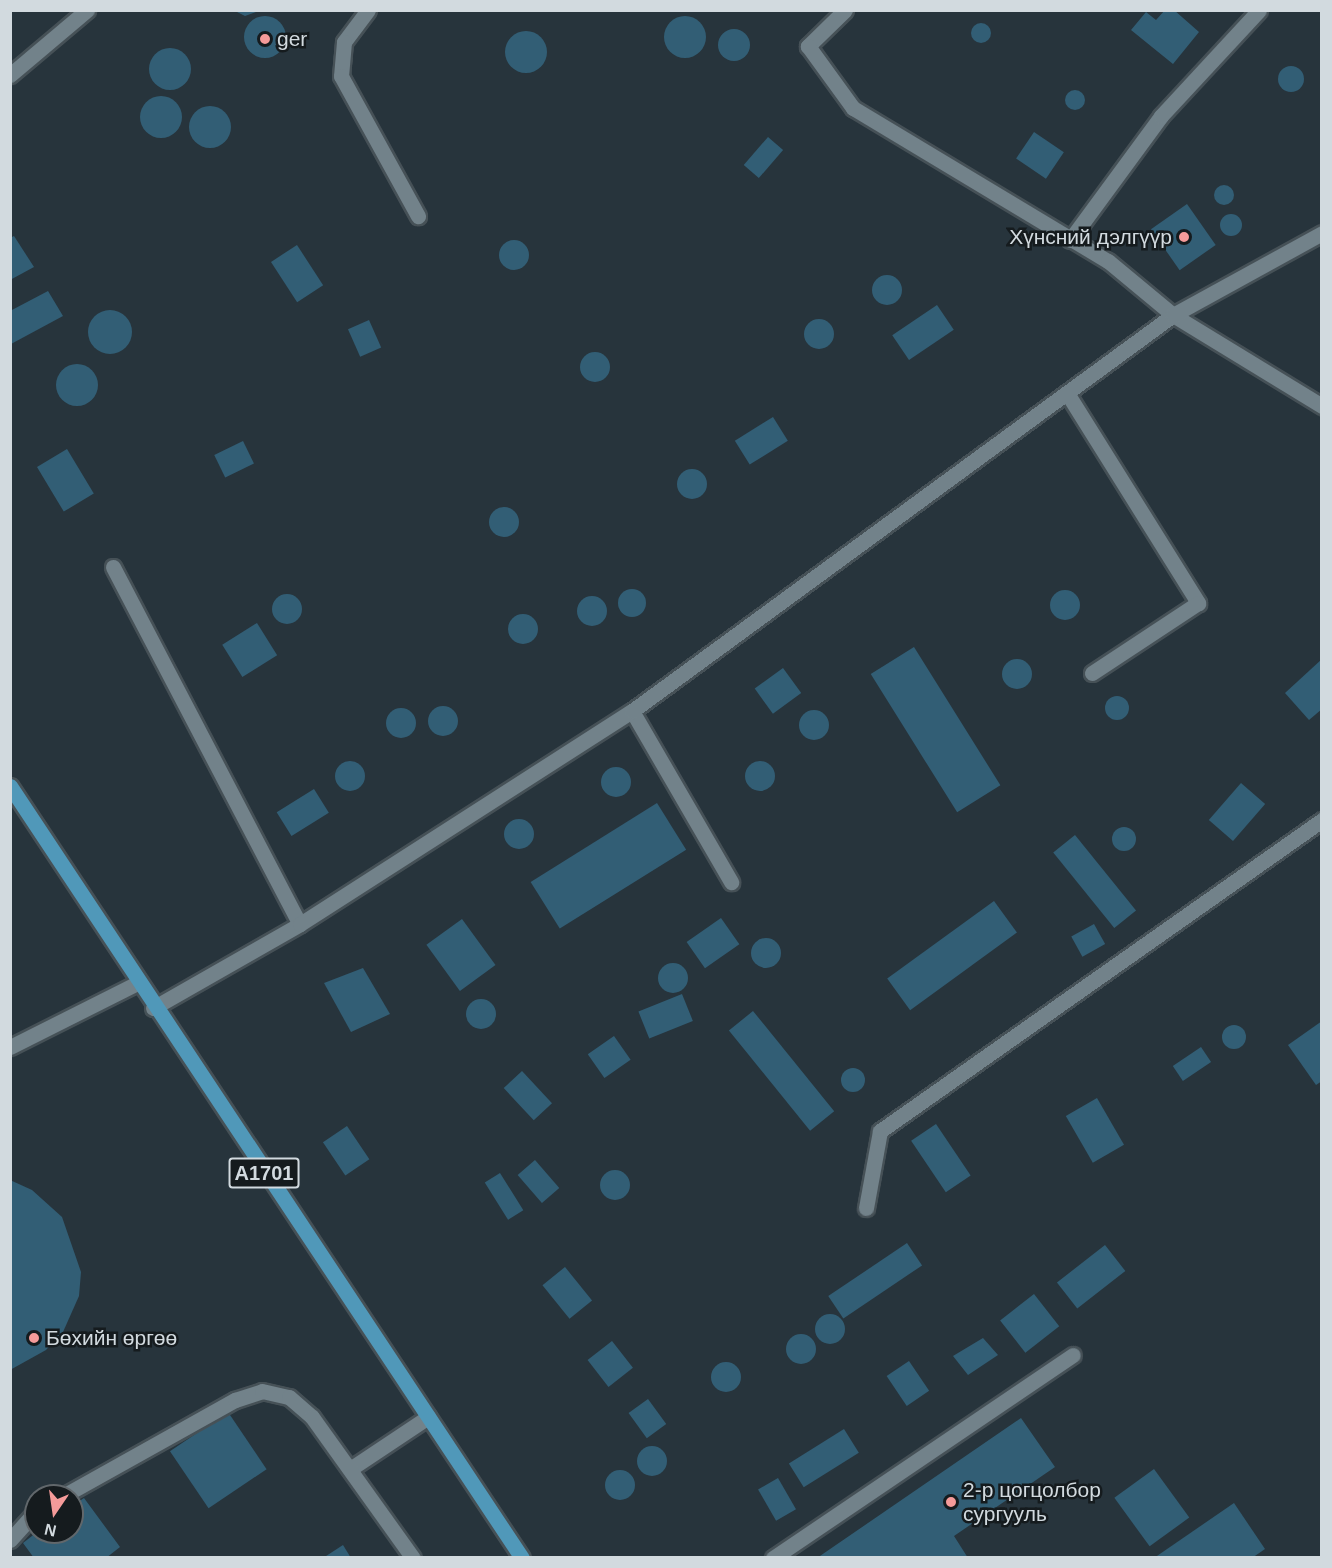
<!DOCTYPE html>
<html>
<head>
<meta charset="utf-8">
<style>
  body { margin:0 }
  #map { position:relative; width:1332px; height:1568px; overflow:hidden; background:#27343c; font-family:Helvetica,sans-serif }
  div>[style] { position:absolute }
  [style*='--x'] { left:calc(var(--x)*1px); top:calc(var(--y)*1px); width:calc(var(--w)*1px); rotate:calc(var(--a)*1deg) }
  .building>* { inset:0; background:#325e75; transform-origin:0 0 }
  .round { border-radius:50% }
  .roads { filter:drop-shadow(2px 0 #465157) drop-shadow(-2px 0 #465157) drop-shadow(0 2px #465157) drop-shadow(0 -2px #465157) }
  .minor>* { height:15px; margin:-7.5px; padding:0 7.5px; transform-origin:7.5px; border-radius:7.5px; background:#72828a }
  .major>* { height:15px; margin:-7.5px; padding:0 7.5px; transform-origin:7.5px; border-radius:7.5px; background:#5098b9 }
  .dots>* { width:16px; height:16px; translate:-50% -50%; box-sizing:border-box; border:3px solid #151b1e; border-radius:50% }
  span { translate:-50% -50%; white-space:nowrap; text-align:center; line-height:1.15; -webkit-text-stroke:5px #151b1e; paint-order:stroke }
  .shield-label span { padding:2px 4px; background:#151b1e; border:2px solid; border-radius:4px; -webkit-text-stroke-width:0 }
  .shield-label { font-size:20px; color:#d2dadf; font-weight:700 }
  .poi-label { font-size:21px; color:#d2dadf }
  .left { translate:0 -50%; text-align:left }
  .right { translate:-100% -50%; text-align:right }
  .frame { position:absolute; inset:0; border:12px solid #d2dadf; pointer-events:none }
  .north { position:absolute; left:24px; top:1484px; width:60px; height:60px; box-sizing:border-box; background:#151b1e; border:2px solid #61676b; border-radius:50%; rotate:193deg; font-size:16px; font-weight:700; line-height:24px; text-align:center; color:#d2dadf }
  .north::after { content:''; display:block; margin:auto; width:21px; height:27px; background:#f59b9a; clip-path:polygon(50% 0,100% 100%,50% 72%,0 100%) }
</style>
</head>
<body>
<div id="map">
  <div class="building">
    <i style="clip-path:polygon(233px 10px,261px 10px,245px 16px)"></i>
    <i style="clip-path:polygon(1165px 10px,1174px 10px,1199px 32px,1173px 64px,1131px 30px,1146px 12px,1156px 20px)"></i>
    <i class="round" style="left:664px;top:16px;width:42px;height:42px"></i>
    <i class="round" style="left:244px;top:16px;width:42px;height:42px"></i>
    <i class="round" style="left:971px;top:23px;width:20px;height:20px"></i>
    <i class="round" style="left:718px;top:29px;width:32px;height:32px"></i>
    <i class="round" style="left:505px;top:31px;width:42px;height:42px"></i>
    <i class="round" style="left:149px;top:48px;width:42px;height:42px"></i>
    <i class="round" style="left:1278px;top:66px;width:26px;height:26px"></i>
    <i class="round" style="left:1065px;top:90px;width:20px;height:20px"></i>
    <i class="round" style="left:140px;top:96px;width:42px;height:42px"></i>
    <i class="round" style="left:189px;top:106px;width:42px;height:42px"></i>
    <i style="left:1034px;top:132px;width:36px;height:32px;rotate:34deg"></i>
    <i style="left:768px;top:137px;width:20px;height:37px;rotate:41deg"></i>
    <i class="round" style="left:1214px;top:185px;width:20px;height:20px"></i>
    <i style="left:1187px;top:204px;width:50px;height:44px;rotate:55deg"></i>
    <i class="round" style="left:1220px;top:214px;width:22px;height:22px"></i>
    <i style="clip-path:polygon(14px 236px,34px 267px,10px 280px,10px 238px)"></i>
    <i class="round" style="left:499px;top:240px;width:30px;height:30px"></i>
    <i style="left:297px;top:245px;width:48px;height:31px;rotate:57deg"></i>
    <i class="round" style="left:872px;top:275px;width:30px;height:30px"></i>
    <i style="clip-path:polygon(48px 291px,63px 316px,11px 344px,10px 311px)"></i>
    <i style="left:937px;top:305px;width:30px;height:54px;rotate:56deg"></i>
    <i class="round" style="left:88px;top:310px;width:44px;height:44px"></i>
    <i class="round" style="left:804px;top:319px;width:30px;height:30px"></i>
    <i style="left:369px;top:320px;width:30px;height:23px;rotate:66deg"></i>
    <i class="round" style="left:580px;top:352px;width:30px;height:30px"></i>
    <i class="round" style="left:56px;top:364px;width:42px;height:42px"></i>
    <i style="left:773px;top:417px;width:28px;height:45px;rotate:58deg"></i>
    <i style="left:243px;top:441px;width:25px;height:32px;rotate:64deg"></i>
    <i style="left:67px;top:449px;width:52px;height:35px;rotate:59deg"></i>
    <i class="round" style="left:677px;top:469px;width:30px;height:30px"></i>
    <i class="round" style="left:489px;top:507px;width:30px;height:30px"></i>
    <i class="round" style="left:618px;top:589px;width:28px;height:28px"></i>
    <i class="round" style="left:1050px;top:590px;width:30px;height:30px"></i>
    <i class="round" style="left:272px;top:594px;width:30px;height:30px"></i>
    <i class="round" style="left:577px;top:596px;width:30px;height:30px"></i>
    <i class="round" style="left:508px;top:614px;width:30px;height:30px"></i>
    <i style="left:257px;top:623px;width:38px;height:41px;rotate:58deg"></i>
    <i style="left:914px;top:647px;width:163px;height:51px;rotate:58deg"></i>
    <i style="clip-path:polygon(1322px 659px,1322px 709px,1309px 720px,1285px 693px)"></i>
    <i class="round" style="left:1002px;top:659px;width:30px;height:30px"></i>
    <i style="left:783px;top:668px;width:31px;height:35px;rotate:54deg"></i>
    <i class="round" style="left:1105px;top:696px;width:24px;height:24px"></i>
    <i class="round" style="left:428px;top:706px;width:30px;height:30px"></i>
    <i class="round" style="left:386px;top:708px;width:30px;height:30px"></i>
    <i class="round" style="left:799px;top:710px;width:30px;height:30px"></i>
    <i class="round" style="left:335px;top:761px;width:30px;height:30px"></i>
    <i class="round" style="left:745px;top:761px;width:30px;height:30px"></i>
    <i class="round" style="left:601px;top:767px;width:30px;height:30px"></i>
    <i style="left:1241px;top:783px;width:32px;height:49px;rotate:41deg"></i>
    <i style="left:314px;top:789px;width:28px;height:44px;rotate:58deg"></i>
    <i style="left:657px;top:803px;width:55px;height:149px;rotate:58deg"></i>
    <i class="round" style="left:504px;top:819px;width:30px;height:30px"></i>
    <i class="round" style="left:1112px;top:827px;width:24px;height:24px"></i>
    <i style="left:1075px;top:835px;width:97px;height:28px;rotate:51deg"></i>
    <i style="left:994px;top:901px;width:39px;height:132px;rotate:54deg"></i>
    <i style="left:721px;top:918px;width:32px;height:42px;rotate:55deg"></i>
    <i style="left:462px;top:919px;width:57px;height:44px;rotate:54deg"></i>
    <i style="left:1094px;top:924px;width:23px;height:26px;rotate:61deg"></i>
    <i class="round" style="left:751px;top:938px;width:30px;height:30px"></i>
    <i class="round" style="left:658px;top:963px;width:30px;height:30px"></i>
    <i style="clip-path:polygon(363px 968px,390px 1014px,351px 1032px,324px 983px)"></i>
    <i style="left:682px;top:994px;width:29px;height:47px;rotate:68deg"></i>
    <i class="round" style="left:466px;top:999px;width:30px;height:30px"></i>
    <i style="left:753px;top:1011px;width:129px;height:31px;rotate:51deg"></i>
    <i style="clip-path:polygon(1322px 1021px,1322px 1081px,1316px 1085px,1288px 1045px)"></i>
    <i class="round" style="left:1222px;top:1025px;width:24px;height:24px"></i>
    <i style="left:614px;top:1036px;width:29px;height:32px;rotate:55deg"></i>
    <i style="left:1201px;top:1047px;width:18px;height:34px;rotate:56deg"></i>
    <i class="round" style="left:841px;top:1068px;width:24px;height:24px"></i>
    <i style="left:522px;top:1071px;width:44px;height:25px;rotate:47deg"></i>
    <i style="left:1097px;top:1098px;width:54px;height:36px;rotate:60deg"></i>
    <i style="left:936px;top:1124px;width:62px;height:30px;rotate:56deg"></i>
    <i style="left:347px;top:1126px;width:40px;height:29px;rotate:56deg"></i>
    <i style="left:535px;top:1160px;width:37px;height:23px;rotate:49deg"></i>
    <i class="round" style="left:600px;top:1170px;width:30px;height:30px"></i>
    <i style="left:500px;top:1173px;width:44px;height:18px;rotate:58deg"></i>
    <i style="clip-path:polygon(10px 1180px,32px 1190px,62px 1217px,81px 1272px,79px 1296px,63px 1332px,46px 1350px,10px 1370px)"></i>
    <i style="left:907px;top:1243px;width:27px;height:95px;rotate:56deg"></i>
    <i style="left:1105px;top:1245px;width:33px;height:61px;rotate:52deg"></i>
    <i style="left:565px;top:1267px;width:43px;height:29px;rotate:51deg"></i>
    <i style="left:1034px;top:1294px;width:41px;height:43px;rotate:52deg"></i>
    <i class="round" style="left:815px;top:1314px;width:30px;height:30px"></i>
    <i class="round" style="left:786px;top:1334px;width:30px;height:30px"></i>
    <i style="clip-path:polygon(983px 1338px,998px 1355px,968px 1375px,953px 1356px)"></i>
    <i style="left:612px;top:1341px;width:34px;height:31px;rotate:52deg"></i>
    <i style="left:909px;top:1361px;width:36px;height:27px;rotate:56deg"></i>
    <i class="round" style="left:711px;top:1362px;width:30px;height:30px"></i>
    <i style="left:648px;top:1399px;width:31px;height:24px;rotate:54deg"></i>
    <i style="left:228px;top:1412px;width:69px;height:70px;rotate:56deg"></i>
    <i style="clip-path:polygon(1021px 1418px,1055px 1467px,954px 1536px,968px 1558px,817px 1558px)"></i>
    <i style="left:844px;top:1429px;width:28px;height:65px;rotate:58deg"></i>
    <i class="round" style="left:637px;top:1446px;width:30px;height:30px"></i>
    <i style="left:1154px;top:1469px;width:60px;height:49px;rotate:54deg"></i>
    <i class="round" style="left:605px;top:1470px;width:30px;height:30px"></i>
    <i style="left:778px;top:1478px;width:36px;height:23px;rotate:60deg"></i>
    <i style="clip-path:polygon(84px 1498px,120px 1547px,106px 1558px,34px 1558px,23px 1543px,37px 1532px,72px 1532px,72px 1506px)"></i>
    <i style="clip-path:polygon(1234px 1503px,1265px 1549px,1252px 1558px,1154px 1558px)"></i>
    <i style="clip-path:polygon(343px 1545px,351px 1558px,323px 1558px)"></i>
  </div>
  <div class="roads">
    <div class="minor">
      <i style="--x:368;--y:10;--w:40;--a:127"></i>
      <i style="--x:344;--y:42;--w:34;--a:95"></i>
      <i style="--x:341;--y:76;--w:160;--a:61.2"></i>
      <i style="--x:845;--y:10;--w:52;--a:135.8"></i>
      <i style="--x:808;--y:46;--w:77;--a:54"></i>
      <i style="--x:853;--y:108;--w:297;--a:31"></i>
      <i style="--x:1108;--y:261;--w:85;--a:39.7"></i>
      <i style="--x:1173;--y:315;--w:175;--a:31.4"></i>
      <i style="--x:10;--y:75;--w:101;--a:-40.2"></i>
      <i style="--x:1070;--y:240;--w:154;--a:-53.7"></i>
      <i style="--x:1161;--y:116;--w:144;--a:-47.2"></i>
      <i style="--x:1067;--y:393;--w:248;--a:58"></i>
      <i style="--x:1198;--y:603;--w:127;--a:146.6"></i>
      <i style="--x:113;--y:567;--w:403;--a:62.4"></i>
      <i style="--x:632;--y:711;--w:198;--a:59.9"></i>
      <i style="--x:153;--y:1008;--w:169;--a:-29.7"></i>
      <i style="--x:300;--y:924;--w:394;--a:-32.7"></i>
      <i style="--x:632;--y:711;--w:670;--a:-36.2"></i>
      <i style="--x:1173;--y:315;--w:170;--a:-28.8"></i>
      <i style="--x:10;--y:1047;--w:142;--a:-26.7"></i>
      <i style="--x:866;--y:1208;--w:78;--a:-79.7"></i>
      <i style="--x:880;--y:1131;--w:540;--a:-35.13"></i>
      <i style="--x:350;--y:1469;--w:94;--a:-33.7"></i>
      <i style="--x:63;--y:1496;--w:197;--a:-29.2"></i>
      <i style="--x:235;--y:1400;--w:28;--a:-18"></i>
      <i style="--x:262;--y:1391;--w:28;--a:13"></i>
      <i style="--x:289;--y:1397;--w:30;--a:41"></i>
      <i style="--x:312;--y:1417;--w:173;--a:54.4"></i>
      <i style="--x:10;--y:1540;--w:39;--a:-48"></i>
      <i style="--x:773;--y:1558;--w:362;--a:-34.1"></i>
    </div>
    <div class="major">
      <i style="--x:10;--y:786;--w:926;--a:56.45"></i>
    </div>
  </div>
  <div class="dots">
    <i style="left:265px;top:39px;background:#f59b9a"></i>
    <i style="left:1184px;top:237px;background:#f59b9a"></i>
    <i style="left:34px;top:1338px;background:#f59b9a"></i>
    <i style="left:951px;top:1502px;background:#f59b9a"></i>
  </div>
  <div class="shield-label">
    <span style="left:264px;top:1173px">A1701</span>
  </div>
  <div class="poi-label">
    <span class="left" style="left:277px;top:39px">ger</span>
    <span class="right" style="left:1172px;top:237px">Хүнсний дэлгүүр</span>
    <span class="left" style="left:46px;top:1338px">Бөхийн өргөө</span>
    <span class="left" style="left:963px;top:1502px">2-р цогцолбор<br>сургууль</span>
  </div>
  <div class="frame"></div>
  <div class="north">N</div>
</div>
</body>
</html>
